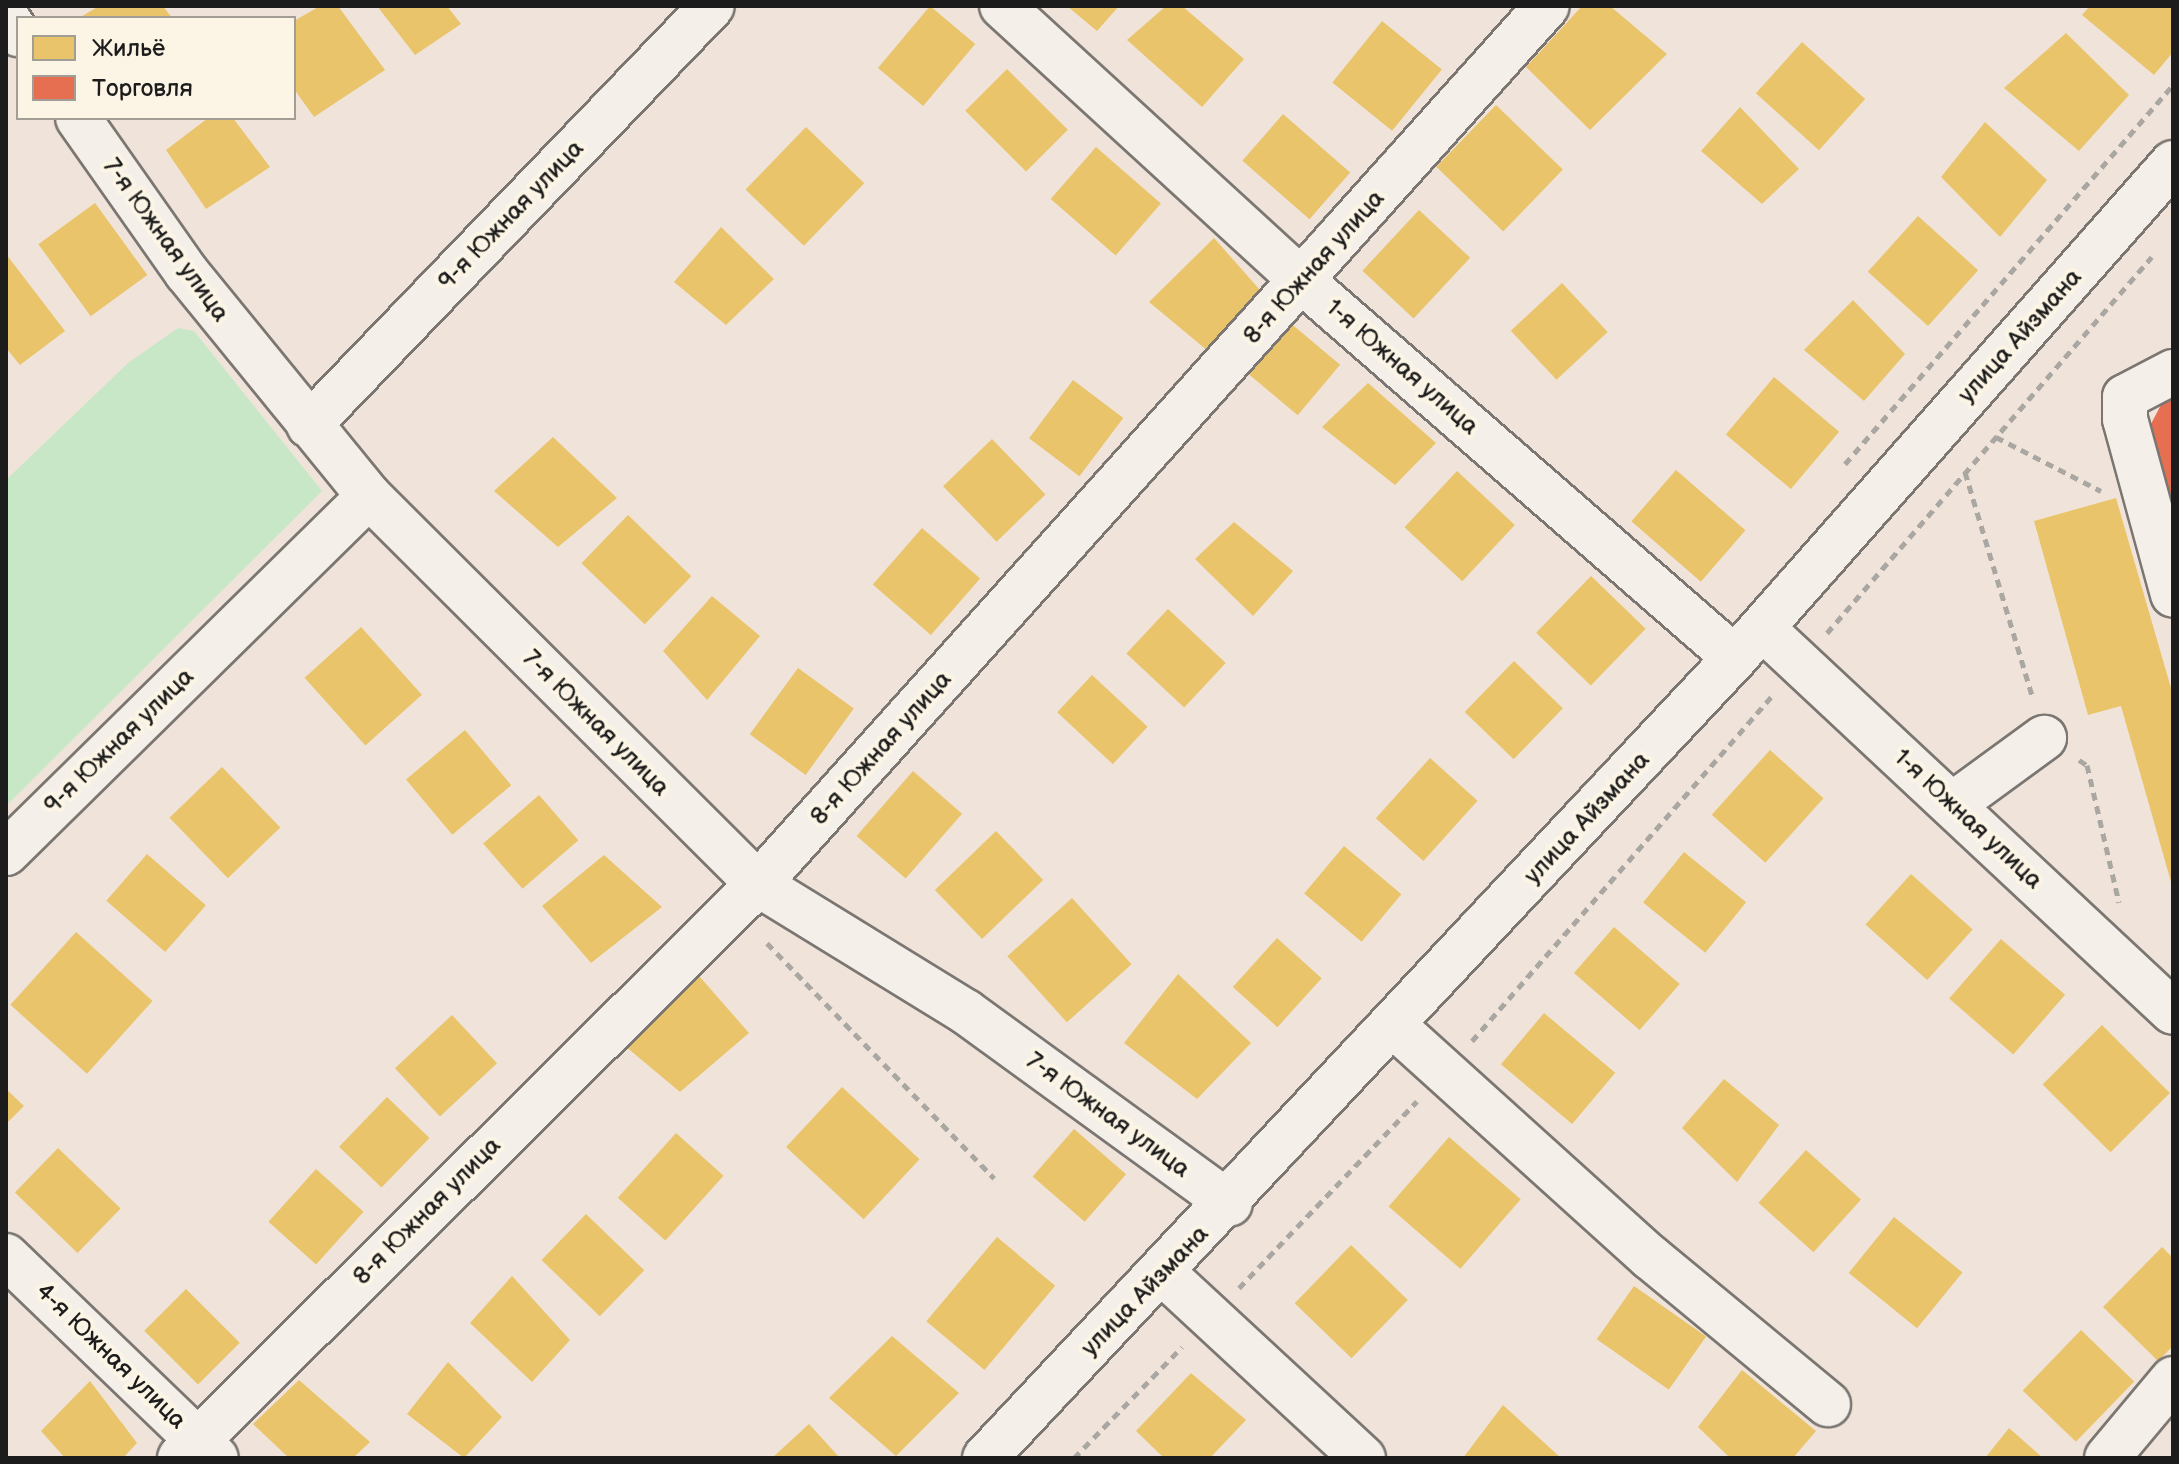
<!DOCTYPE html>
<html>
<head>
<meta charset="utf-8">
<style>
  body { margin:0 }
  #map { position:relative; width:2179px; height:1464px; overflow:hidden; background:#f0e4da; font-family:"Balsamiq Sans",sans-serif }
  div>[style] { position:absolute }
  [style*='--x'] { left:calc(var(--x)*1px); top:calc(var(--y)*1px); width:calc(var(--w)*1px); rotate:calc(var(--a)*1deg) }
  .green>* { inset:0; background:#c7e7c6 }
  .homes>* { inset:0; background:#e9c46a; transform-origin:0 0 }
  .shops>* { inset:0; background:#e76f51 }
  .path>* { height:5px; margin-top:-2.5px; transform-origin:0; background:repeating-linear-gradient(90deg,#aaa7a3 0 8px,transparent 0 14px) }
  .roads { filter:drop-shadow(2px 0 #7b7672) drop-shadow(-2px 0 #7b7672) drop-shadow(0 2px #7b7672) drop-shadow(0 -2px #7b7672) }
  .minor>* { height:44px; margin:-22px; padding:0 22px; transform-origin:22px; border-radius:22px; background:#f4f0e9 }
  span { translate:-50% -50%; white-space:nowrap; text-align:center; line-height:1.15; -webkit-text-stroke:8px #fcf5e5; paint-order:stroke }
  .street-label { font-size:24px; color:#1c1c1c }
  .frame { position:absolute; inset:0; border:8px solid #1c1c1c; pointer-events:none }
  .legend { position:absolute; left:16px; top:16px; width:280px; height:104px; box-sizing:border-box; background:#fcf5e5; border:2px solid #a29e95; margin:0; padding:10px 14px; list-style:none; font-size:24px; color:#1c1c1c }
  .legend li { display:flex; align-items:center; gap:16px; height:40px }
  .legend b { width:40px; border:2px solid #a29e95 }
</style>
</head>
<body>
<div id="map">
  <div class="green">
    <i style="clip-path:polygon(178px 328px,194px 331px,322px 491px,6px 806px,6px 480px,128px 363px)"></i>
  </div>
  <div class="homes">
    <i style="clip-path:polygon(99px 6px,163px 6px,172px 18px,79px 18px)"></i>
    <i style="clip-path:polygon(320px 6px,338px 6px,385px 70px,314px 117px,294px 89px,294px 21px)"></i>
    <i style="clip-path:polygon(377px 6px,447px 6px,461px 24px,415px 55px)"></i>
    <i style="left:930px;top:6px;width:59px;height:81px;rotate:40deg"></i>
    <i style="clip-path:polygon(1067px 6px,1119px 6px,1097px 31px)"></i>
    <i style="clip-path:polygon(1166px 6px,1182px 6px,1244px 59px,1202px 107px,1127px 40px)"></i>
    <i style="clip-path:polygon(1582px 6px,1610px 6px,1667px 54px,1590px 130px,1526px 67px)"></i>
    <i style="clip-path:polygon(2090px 6px,2173px 6px,2173px 52px,2154px 75px,2082px 15px)"></i>
    <i style="left:1382px;top:21px;width:77px;height:79px;rotate:39deg"></i>
    <i style="clip-path:polygon(2066px 33px,2129px 95px,2079px 151px,2004px 88px)"></i>
    <i style="left:1802px;top:42px;width:85px;height:69px;rotate:42deg"></i>
    <i style="left:1007px;top:69px;width:86px;height:59px;rotate:45deg"></i>
    <i style="left:1496px;top:105px;width:93px;height:86px;rotate:44deg"></i>
    <i style="clip-path:polygon(1740px 107px,1799px 169px,1762px 204px,1701px 151px)"></i>
    <i style="left:1283px;top:114px;width:89px;height:62px;rotate:41deg"></i>
    <i style="clip-path:polygon(208px 118px,233px 118px,270px 167px,206px 209px,166px 150px)"></i>
    <i style="clip-path:polygon(1985px 122px,2047px 180px,2000px 237px,1941px 177px)"></i>
    <i style="left:806px;top:127px;width:81px;height:87px;rotate:44deg"></i>
    <i style="left:1096px;top:147px;width:86px;height:69px;rotate:41deg"></i>
    <i style="left:95px;top:203px;width:89px;height:70px;rotate:54deg"></i>
    <i style="left:1419px;top:210px;width:70px;height:83px;rotate:43deg"></i>
    <i style="left:1918px;top:216px;width:81px;height:75px;rotate:42deg"></i>
    <i style="clip-path:polygon(721px 227px,774px 279px,726px 325px,674px 282px)"></i>
    <i style="clip-path:polygon(1214px 238px,1260px 290px,1208px 351px,1149px 302px)"></i>
    <i style="clip-path:polygon(6px 254px,65px 331px,20px 365px,6px 348px)"></i>
    <i style="left:1562px;top:283px;width:67px;height:70px;rotate:47deg"></i>
    <i style="clip-path:polygon(1853px 300px,1905px 354px,1864px 401px,1804px 350px)"></i>
    <i style="left:1288px;top:321px;width:68px;height:66px;rotate:40deg"></i>
    <i style="left:1774px;top:377px;width:85px;height:75px;rotate:40deg"></i>
    <i style="left:1073px;top:380px;width:63px;height:73px;rotate:37deg"></i>
    <i style="clip-path:polygon(1368px 383px,1436px 443px,1395px 485px,1322px 427px)"></i>
    <i style="clip-path:polygon(553px 437px,617px 498px,558px 547px,494px 491px)"></i>
    <i style="left:992px;top:439px;width:77px;height:68px;rotate:46deg"></i>
    <i style="left:1676px;top:470px;width:92px;height:68px;rotate:41deg"></i>
    <i style="left:1457px;top:471px;width:79px;height:77px;rotate:43deg"></i>
    <i style="clip-path:polygon(2116px 498px,2173px 695px,2173px 889px,2121px 706px,2088px 715px,2034px 521px)"></i>
    <i style="left:628px;top:515px;width:88px;height:67px;rotate:44deg"></i>
    <i style="clip-path:polygon(1234px 522px,1293px 571px,1253px 616px,1195px 559px)"></i>
    <i style="left:922px;top:528px;width:77px;height:75px;rotate:41deg"></i>
    <i style="left:1591px;top:576px;width:76px;height:79px;rotate:44deg"></i>
    <i style="clip-path:polygon(712px 596px,760px 636px,707px 700px,663px 651px)"></i>
    <i style="left:1168px;top:609px;width:79px;height:61px;rotate:43deg"></i>
    <i style="left:361px;top:627px;width:91px;height:76px;rotate:48deg"></i>
    <i style="left:1514px;top:661px;width:68px;height:71px;rotate:44deg"></i>
    <i style="left:798px;top:668px;width:69px;height:82px;rotate:36deg"></i>
    <i style="left:1092px;top:675px;width:76px;height:51px;rotate:43deg"></i>
    <i style="left:465px;top:730px;width:72px;height:77px;rotate:50deg"></i>
    <i style="left:1770px;top:750px;width:72px;height:87px;rotate:42deg"></i>
    <i style="left:1430px;top:758px;width:64px;height:81px;rotate:42deg"></i>
    <i style="left:222px;top:767px;width:84px;height:73px;rotate:46deg"></i>
    <i style="left:913px;top:771px;width:65px;height:86px;rotate:41deg"></i>
    <i style="left:539px;top:795px;width:60px;height:74px;rotate:49deg"></i>
    <i style="left:996px;top:831px;width:68px;height:85px;rotate:46deg"></i>
    <i style="left:1344px;top:846px;width:75px;height:62px;rotate:40deg"></i>
    <i style="left:1684px;top:852px;width:80px;height:65px;rotate:39deg"></i>
    <i style="left:147px;top:854px;width:78px;height:62px;rotate:41deg"></i>
    <i style="clip-path:polygon(604px 855px,662px 907px,591px 963px,542px 906px)"></i>
    <i style="left:1911px;top:874px;width:83px;height:68px;rotate:42deg"></i>
    <i style="left:1072px;top:898px;width:89px;height:87px;rotate:48deg"></i>
    <i style="left:1614px;top:927px;width:87px;height:61px;rotate:41deg"></i>
    <i style="left:76px;top:932px;width:103px;height:98px;rotate:42deg"></i>
    <i style="left:1277px;top:938px;width:60px;height:66px;rotate:42deg"></i>
    <i style="left:2001px;top:939px;width:85px;height:79px;rotate:41deg"></i>
    <i style="clip-path:polygon(693px 969px,749px 1033px,680px 1092px,619px 1041px)"></i>
    <i style="clip-path:polygon(1178px 974px,1251px 1043px,1197px 1099px,1124px 1043px)"></i>
    <i style="left:1544px;top:1013px;width:93px;height:67px;rotate:40deg"></i>
    <i style="left:452px;top:1015px;width:66px;height:78px;rotate:47deg"></i>
    <i style="left:2102px;top:1025px;width:96px;height:84px;rotate:45deg"></i>
    <i style="clip-path:polygon(1724px 1079px,1779px 1125px,1737px 1182px,1682px 1128px)"></i>
    <i style="left:842px;top:1087px;width:106px;height:82px;rotate:43deg"></i>
    <i style="clip-path:polygon(6px 1089px,24px 1106px,6px 1124px)"></i>
    <i style="left:387px;top:1097px;width:59px;height:69px;rotate:44deg"></i>
    <i style="left:1074px;top:1129px;width:69px;height:63px;rotate:41deg"></i>
    <i style="left:676px;top:1133px;width:64px;height:87px;rotate:42deg"></i>
    <i style="left:1449px;top:1137px;width:95px;height:92px;rotate:41deg"></i>
    <i style="left:58px;top:1148px;width:87px;height:62px;rotate:44deg"></i>
    <i style="left:1806px;top:1150px;width:74px;height:71px;rotate:42deg"></i>
    <i style="left:316px;top:1169px;width:64px;height:71px;rotate:42deg"></i>
    <i style="left:586px;top:1214px;width:81px;height:64px;rotate:44deg"></i>
    <i style="left:1894px;top:1217px;width:88px;height:72px;rotate:39deg"></i>
    <i style="left:997px;top:1237px;width:76px;height:110px;rotate:40deg"></i>
    <i style="left:1351px;top:1245px;width:79px;height:81px;rotate:44deg"></i>
    <i style="clip-path:polygon(2162px 1247px,2173px 1258px,2173px 1346px,2158px 1361px,2103px 1307px)"></i>
    <i style="clip-path:polygon(512px 1276px,570px 1340px,532px 1382px,470px 1323px)"></i>
    <i style="left:1634px;top:1286px;width:88px;height:65px;rotate:35deg"></i>
    <i style="left:186px;top:1289px;width:76px;height:59px;rotate:45deg"></i>
    <i style="left:2081px;top:1330px;width:74px;height:84px;rotate:44deg"></i>
    <i style="clip-path:polygon(892px 1336px,959px 1393px,896px 1456px,829px 1398px)"></i>
    <i style="clip-path:polygon(448px 1362px,502px 1417px,464px 1458px,407px 1414px)"></i>
    <i style="clip-path:polygon(1742px 1370px,1816px 1431px,1793px 1458px,1730px 1458px,1698px 1427px)"></i>
    <i style="clip-path:polygon(1191px 1373px,1246px 1420px,1210px 1458px,1164px 1458px,1136px 1431px)"></i>
    <i style="clip-path:polygon(299px 1380px,370px 1442px,353px 1458px,289px 1458px,253px 1424px)"></i>
    <i style="clip-path:polygon(90px 1381px,137px 1443px,123px 1458px,65px 1458px,41px 1431px)"></i>
    <i style="clip-path:polygon(1503px 1405px,1561px 1458px,1463px 1458px)"></i>
    <i style="clip-path:polygon(809px 1424px,840px 1458px,772px 1458px)"></i>
    <i style="clip-path:polygon(2009px 1428px,2043px 1458px,1985px 1458px)"></i>
  </div>
  <div class="shops">
    <i style="clip-path:polygon(2173px 399px,2173px 542px,2143px 439px,2162px 403px)"></i>
  </div>
  <div class="path">
    <i style="--x:1996;--y:437;--w:118;--a:27.2"></i>
    <i style="--x:1845;--y:464;--w:501;--a:-49.13"></i>
    <i style="--x:1965;--y:472;--w:237;--a:73.3"></i>
    <i style="--x:1827;--y:633;--w:497;--a:-49.2"></i>
    <i style="--x:2079;--y:760;--w:9;--a:32"></i>
    <i style="--x:2087;--y:765;--w:141;--a:76.9"></i>
    <i style="--x:767;--y:943;--w:327;--a:46"></i>
    <i style="--x:1472;--y:1041;--w:459;--a:-49"></i>
    <i style="--x:1239;--y:1288;--w:258;--a:-46.4"></i>
    <i style="--x:1074;--y:1458;--w:155;--a:-45.8"></i>
  </div>
  <div class="roads">
    <div class="minor">
      <i style="--x:1002;--y:6;--w:407;--a:42.5"></i>
      <i style="--x:1302;--y:281;--w:574;--a:41.05"></i>
      <i style="--x:6;--y:17;--w:21;--a:55"></i>
      <i style="--x:78;--y:118;--w:189;--a:54.9"></i>
      <i style="--x:187;--y:273;--w:288;--a:50.8"></i>
      <i style="--x:369;--y:496;--w:549;--a:44.93"></i>
      <i style="--x:758;--y:884;--w:244;--a:31.6"></i>
      <i style="--x:966;--y:1012;--w:326;--a:36"></i>
      <i style="--x:2173;--y:372;--w:54;--a:152.5"></i>
      <i style="--x:2125;--y:397;--w:22;--a:90"></i>
      <i style="--x:2125;--y:419;--w:182;--a:74.7"></i>
      <i style="--x:309;--y:425;--w:581;--a:-46.12"></i>
      <i style="--x:1762;--y:628;--w:562;--a:43.05"></i>
      <i style="--x:1952;--y:805;--w:114;--a:-36.1"></i>
      <i style="--x:6;--y:853;--w:509;--a:-44.52"></i>
      <i style="--x:1394;--y:1026;--w:345;--a:42.1"></i>
      <i style="--x:1650;--y:1257;--w:231;--a:39.6"></i>
      <i style="--x:6;--y:1256;--w:291;--a:43.9"></i>
      <i style="--x:1162;--y:1272;--w:274;--a:42.8"></i>
      <i style="--x:180;--y:1458;--w:815;--a:-44.8"></i>
      <i style="--x:758;--y:884;--w:1180;--a:-48.06"></i>
      <i style="--x:985;--y:1458;--w:1097;--a:-46.85"></i>
      <i style="--x:1735;--y:658;--w:661;--a:-48.5"></i>
      <i style="--x:2107;--y:1458;--w:103;--a:-50.1"></i>
    </div>
  </div>
  <div class="street-label">
    <span style="left:511px;top:215px;rotate:-46deg">9-я Южная улица</span>
    <span style="left:166px;top:240px;rotate:54deg">7-я Южная улица</span>
    <span style="left:1314px;top:267px;rotate:-48deg">8-я Южная улица</span>
    <span style="left:2020px;top:336px;rotate:-48deg">улица Айзмана</span>
    <span style="left:1402px;top:367px;rotate:41deg">1-я Южная улица</span>
    <span style="left:596px;top:723px;rotate:45deg">7-я Южная улица</span>
    <span style="left:119px;top:741px;rotate:-44deg">9-я Южная улица</span>
    <span style="left:881px;top:748px;rotate:-48deg">8-я Южная улица</span>
    <span style="left:1587px;top:818px;rotate:-47deg">улица Айзмана</span>
    <span style="left:1968px;top:819px;rotate:43deg">1-я Южная улица</span>
    <span style="left:1108px;top:1115px;rotate:36deg">7-я Южная улица</span>
    <span style="left:427px;top:1211px;rotate:-45deg">8-я Южная улица</span>
    <span style="left:1145px;top:1291px;rotate:-46deg">улица Айзмана</span>
    <span style="left:111px;top:1356px;rotate:44deg">4-я Южная улица</span>
  </div>
  <div class="frame"></div>
  <ul class="legend">
  <li><b style="height:22px;background:#e9c46a"></b>Жильё</li>
  <li><b style="height:22px;background:#e76f51"></b>Торговля</li>
  </ul>
</div>
</body>
</html>
